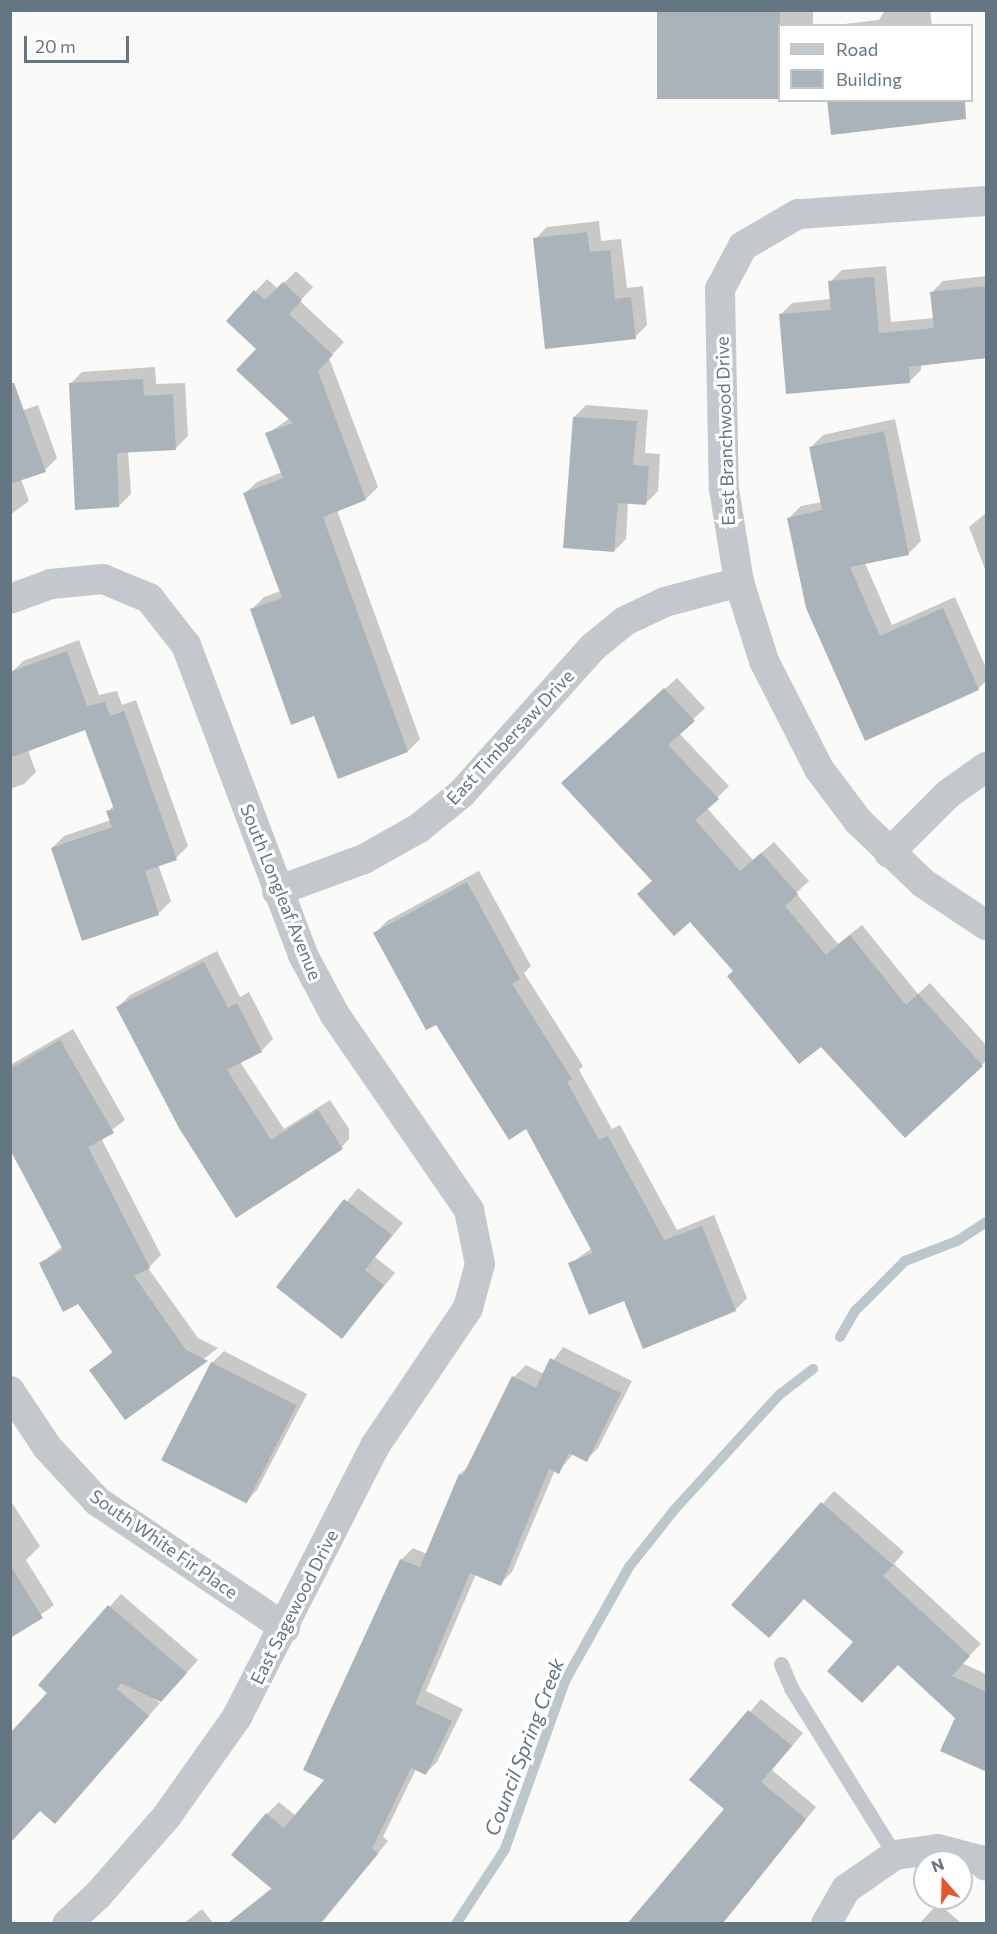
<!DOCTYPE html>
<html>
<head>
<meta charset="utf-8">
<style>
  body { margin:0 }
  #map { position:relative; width:997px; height:1934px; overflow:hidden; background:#fafaf8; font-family:Commissioner,sans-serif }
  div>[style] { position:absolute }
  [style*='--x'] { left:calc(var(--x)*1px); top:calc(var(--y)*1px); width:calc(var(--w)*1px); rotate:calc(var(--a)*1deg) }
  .shadow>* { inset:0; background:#0003 }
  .stream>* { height:10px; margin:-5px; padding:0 5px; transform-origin:5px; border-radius:5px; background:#bbc7cb }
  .building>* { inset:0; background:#aab3b9; transform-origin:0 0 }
  .service>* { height:15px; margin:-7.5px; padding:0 7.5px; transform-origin:7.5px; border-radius:7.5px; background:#c3c8cc }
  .minor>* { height:30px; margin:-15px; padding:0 15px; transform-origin:15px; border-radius:15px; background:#c3c8cc }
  span { translate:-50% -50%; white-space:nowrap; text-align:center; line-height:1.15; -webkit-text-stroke:6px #fff; paint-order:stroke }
  .street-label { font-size:18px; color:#657683 }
  .water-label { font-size:20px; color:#60757c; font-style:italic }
  .frame { position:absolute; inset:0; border:12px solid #657683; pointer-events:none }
  .legend { position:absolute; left:778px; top:24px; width:195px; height:78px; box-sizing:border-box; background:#fff; border:2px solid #c1c8cd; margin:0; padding:8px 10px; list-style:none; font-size:18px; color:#657683 }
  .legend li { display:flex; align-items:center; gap:12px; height:30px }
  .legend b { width:30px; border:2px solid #c1c8cd }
  .north { position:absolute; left:913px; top:1850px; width:60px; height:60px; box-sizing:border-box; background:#fff; border:2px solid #c1c8cd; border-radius:50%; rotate:340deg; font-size:16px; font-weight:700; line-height:24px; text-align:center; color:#657683 }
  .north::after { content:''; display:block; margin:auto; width:21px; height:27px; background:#e4572e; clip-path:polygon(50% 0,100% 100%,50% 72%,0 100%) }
  .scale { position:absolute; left:24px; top:36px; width:105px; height:27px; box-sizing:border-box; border:3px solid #657683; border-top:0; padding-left:8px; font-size:18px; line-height:21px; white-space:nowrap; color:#657683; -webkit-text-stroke:4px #fff; paint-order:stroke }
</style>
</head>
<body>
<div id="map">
  <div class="shadow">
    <i style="clip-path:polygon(659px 10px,813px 10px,813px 26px,780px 26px)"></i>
    <i style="clip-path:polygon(885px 10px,930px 10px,932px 26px,827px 26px,879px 20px)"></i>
    <i style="clip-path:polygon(599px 221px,601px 241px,621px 239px,627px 288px,643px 286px,647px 325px,635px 337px,535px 239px,547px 227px)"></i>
    <i style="clip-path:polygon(886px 266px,891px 322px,934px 318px,931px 293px,943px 281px,986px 276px,986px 356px,921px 364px,921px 370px,909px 382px,780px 315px,792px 303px,831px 299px,830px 282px,842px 270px)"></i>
    <i style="clip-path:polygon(296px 271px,313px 287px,300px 301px,344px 342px,329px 358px,378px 487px,366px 499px,337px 510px,420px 739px,408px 751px,315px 714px,252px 609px,264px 597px,281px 591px,245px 493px,257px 482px,282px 472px,267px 434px,290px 418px,258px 349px,228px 321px,267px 279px,278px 289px)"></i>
    <i style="clip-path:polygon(155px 367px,156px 384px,185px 383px,188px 436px,176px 448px,128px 451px,131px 494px,119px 506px,70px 384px,82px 372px)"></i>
    <i style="clip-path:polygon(38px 405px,57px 458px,45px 470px,21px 479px,29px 501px,10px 515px,10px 415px)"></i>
    <i style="clip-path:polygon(586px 405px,648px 410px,645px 453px,660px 454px,658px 491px,646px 503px,628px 502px,626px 539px,614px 551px,574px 417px)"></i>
    <i style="clip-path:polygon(895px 419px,921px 541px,909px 553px,865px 563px,892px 625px,955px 597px,986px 668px,986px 681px,978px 689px,865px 739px,789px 518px,801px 506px,822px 502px,811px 447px,823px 435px)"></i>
    <i style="clip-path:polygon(986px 513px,986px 572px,969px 527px)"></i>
    <i style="clip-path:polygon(79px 640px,99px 695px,117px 691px,122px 705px,136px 700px,188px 846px,176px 858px,158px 864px,171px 901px,159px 913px,83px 939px,52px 848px,64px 836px,111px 820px,108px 812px,114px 805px,86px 728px,28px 750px,36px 772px,24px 784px,10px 789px,11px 673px,23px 661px)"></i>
    <i style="clip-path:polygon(677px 678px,705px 708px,679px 733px,729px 786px,707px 808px,753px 860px,774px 842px,809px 881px,796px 893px,838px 944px,862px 925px,918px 994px,930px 983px,986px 1045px,986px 1061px,905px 1136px,821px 1045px,735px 971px,654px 880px,575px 771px)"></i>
    <i style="clip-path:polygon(479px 871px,531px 966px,524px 973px,583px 1066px,579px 1070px,612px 1129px,620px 1125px,677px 1230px,714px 1215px,747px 1298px,735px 1310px,625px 1300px,570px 1264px,592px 1248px,526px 1127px,436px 1023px,375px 933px,387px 921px)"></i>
    <i style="clip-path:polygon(217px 951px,240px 997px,249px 992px,273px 1039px,261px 1051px,240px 1062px,284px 1129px,330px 1100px,349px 1129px,349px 1139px,337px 1152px,236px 1216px,118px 1007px,130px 995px)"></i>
    <i style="clip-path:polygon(73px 1029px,125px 1120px,101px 1138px,161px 1255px,148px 1268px,198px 1338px,218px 1348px,126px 1418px,91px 1370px,113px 1351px,79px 1302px,41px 1263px,63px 1246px,10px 1150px,10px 1065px)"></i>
    <i style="clip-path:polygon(358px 1188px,403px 1223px,375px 1257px,395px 1273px,342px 1337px,278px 1287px)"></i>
    <i style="clip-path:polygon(563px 1347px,632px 1381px,598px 1448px,586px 1460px,573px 1454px,558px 1472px,555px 1470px,512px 1572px,500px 1584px,476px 1574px,426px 1691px,463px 1709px,437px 1762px,426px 1773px,416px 1769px,383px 1837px,388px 1841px,321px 1924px,227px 1924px,273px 1887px,267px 1814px,279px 1802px,296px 1816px,326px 1780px,401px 1560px,413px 1548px,427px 1554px,460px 1474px,470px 1465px,514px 1377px,526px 1365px,544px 1374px)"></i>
    <i style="clip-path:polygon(224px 1351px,307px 1394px,257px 1490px,246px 1502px,212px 1363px)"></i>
    <i style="clip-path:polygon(834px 1491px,904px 1552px,894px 1564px,981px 1644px,962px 1663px,986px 1674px,986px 1771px,957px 1718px,898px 1663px,855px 1642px,805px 1597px,733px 1605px)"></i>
    <i style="clip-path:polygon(10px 1500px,40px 1546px,26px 1560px,54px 1605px,10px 1637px)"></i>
    <i style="clip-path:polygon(121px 1594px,198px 1660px,173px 1688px,153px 1698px,160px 1703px,66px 1810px,49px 1693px,40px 1685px)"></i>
    <i style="clip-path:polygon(761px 1699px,803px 1733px,772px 1770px,816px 1807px,722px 1924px,627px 1924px,727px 1809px,692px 1780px)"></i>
    <i style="clip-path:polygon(938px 1903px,962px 1924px,919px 1924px)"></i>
    <i style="clip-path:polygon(202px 1909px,214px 1924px,183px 1924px)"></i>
  </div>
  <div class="stream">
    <i style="--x:840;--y:1337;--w:30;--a:-60"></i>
    <i style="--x:855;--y:1311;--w:71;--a:-45"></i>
    <i style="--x:905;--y:1261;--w:56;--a:-21"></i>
    <i style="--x:957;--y:1241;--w:35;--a:-33"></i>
    <i style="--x:456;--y:1924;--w:90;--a:-56.8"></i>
    <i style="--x:505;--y:1849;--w:178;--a:-70.3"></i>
    <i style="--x:565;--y:1681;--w:131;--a:-60.7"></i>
    <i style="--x:629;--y:1567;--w:74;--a:-51.6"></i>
    <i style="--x:675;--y:1509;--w:154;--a:-47.6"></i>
    <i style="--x:779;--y:1395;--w:43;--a:-37.4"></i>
  </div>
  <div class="building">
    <i style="left:657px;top:10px;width:123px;height:89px"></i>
    <i style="clip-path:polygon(827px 100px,965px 100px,966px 119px,831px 135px)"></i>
    <i style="clip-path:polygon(587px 232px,590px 252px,610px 250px,615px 299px,631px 297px,636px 339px,545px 349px,533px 238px)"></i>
    <i style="clip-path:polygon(874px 277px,879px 333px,934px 328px,930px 292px,987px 286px,987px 358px,909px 367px,910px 383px,786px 394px,779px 314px,831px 310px,828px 281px)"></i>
    <i style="clip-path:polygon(283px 282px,302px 300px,289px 314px,333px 355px,318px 371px,366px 500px,323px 517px,408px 752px,338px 779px,314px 716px,291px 725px,250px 609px,282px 598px,243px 493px,283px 478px,265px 433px,293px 423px,236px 370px,256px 349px,226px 321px,254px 290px,265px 300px)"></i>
    <i style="clip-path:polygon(143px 379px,144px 396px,173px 394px,176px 450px,117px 453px,119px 507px,75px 510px,69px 383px)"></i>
    <i style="clip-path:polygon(10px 383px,14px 383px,46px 472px,10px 484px)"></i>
    <i style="clip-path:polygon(573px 417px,637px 421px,633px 465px,649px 466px,646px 505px,618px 503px,614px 552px,563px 548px)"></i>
    <i style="clip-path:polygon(884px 431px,909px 555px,850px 567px,880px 636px,943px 608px,979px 690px,865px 741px,806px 608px,787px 518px,822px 510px,809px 447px)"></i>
    <i style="clip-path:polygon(67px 651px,87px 706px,105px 702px,110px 716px,124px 711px,177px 860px,145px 871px,159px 915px,82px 941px,51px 848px,112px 827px,106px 811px,114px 809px,85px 730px,10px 758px,10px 672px)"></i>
    <i style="clip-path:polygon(664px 688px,695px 721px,668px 745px,719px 799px,695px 820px,740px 871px,761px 853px,798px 894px,785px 906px,826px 955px,850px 935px,906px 1005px,918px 994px,983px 1066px,905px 1138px,821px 1047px,799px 1064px,727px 976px,733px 971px,690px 922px,674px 936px,637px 894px,652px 881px,561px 783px)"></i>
    <i style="clip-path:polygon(467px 882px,520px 979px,512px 984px,572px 1079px,567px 1082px,599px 1140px,608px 1136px,664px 1240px,702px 1226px,736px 1311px,643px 1349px,624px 1301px,589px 1315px,568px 1263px,593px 1253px,526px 1129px,509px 1140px,436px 1025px,426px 1030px,373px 933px)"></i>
    <i style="clip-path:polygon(204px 962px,228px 1008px,237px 1003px,262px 1052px,227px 1070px,271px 1140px,318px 1110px,343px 1149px,236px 1218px,179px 1128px,116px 1007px)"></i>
    <i style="clip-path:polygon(60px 1040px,114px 1133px,88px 1147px,150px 1268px,134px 1276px,186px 1350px,208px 1361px,125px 1420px,89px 1370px,113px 1353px,78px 1304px,63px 1312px,39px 1263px,63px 1250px,10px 1149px,10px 1069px)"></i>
    <i style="clip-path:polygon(344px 1199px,392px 1235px,365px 1270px,384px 1285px,342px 1339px,276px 1287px)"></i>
    <i style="clip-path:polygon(550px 1358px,621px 1393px,587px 1462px,569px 1453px,559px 1474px,549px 1469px,501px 1586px,470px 1573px,415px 1704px,452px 1721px,426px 1775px,411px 1768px,372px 1849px,378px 1854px,320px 1923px,228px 1923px,272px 1889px,231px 1855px,266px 1813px,284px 1828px,324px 1780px,303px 1770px,400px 1559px,420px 1567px,459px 1474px,463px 1475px,512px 1376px,536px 1388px)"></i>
    <i style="left:211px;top:1362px;width:96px;height:110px;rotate:27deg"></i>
    <i style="clip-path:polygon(821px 1502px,893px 1565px,883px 1576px,970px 1656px,952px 1676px,987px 1692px,987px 1772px,940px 1751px,955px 1718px,898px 1665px,862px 1703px,827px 1671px,853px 1642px,804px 1599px,769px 1638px,731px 1605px)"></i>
    <i style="clip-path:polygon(10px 1565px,43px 1618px,10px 1638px)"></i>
    <i style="clip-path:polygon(108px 1605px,187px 1673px,161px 1702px,121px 1683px,117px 1689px,149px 1716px,55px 1824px,40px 1811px,10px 1843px,10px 1733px,47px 1693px,38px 1685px)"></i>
    <i style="clip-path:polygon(748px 1710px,792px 1746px,761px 1782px,806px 1819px,723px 1923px,628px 1923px,724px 1809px,689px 1780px)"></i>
  </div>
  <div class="service">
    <i style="--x:781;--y:1664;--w:26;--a:67"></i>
    <i style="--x:791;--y:1688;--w:197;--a:58.1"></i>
  </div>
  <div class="minor">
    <i style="--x:986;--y:201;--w:188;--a:176"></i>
    <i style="--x:798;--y:214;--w:64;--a:149.8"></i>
    <i style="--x:743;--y:246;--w:49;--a:118.1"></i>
    <i style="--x:720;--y:289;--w:200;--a:88.9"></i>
    <i style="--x:724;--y:489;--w:94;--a:80.8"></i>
    <i style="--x:739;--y:582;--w:83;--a:72.4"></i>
    <i style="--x:764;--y:661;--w:121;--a:63"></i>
    <i style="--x:819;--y:769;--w:66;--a:53"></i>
    <i style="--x:859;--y:822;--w:88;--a:43.6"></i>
    <i style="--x:923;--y:883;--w:76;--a:33.7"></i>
    <i style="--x:10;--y:599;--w:44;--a:-20.1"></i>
    <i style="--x:51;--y:584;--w:52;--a:-5.5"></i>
    <i style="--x:103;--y:579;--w:50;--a:22.4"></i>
    <i style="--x:149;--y:598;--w:60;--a:51.8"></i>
    <i style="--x:186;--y:645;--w:331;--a:69.3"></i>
    <i style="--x:303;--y:955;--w:68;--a:61.9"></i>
    <i style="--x:335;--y:1015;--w:237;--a:55.5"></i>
    <i style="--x:469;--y:1210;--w:55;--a:78.5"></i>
    <i style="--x:480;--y:1264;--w:46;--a:105.3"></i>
    <i style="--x:468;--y:1308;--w:166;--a:124"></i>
    <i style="--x:375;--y:1446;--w:304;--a:117"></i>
    <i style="--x:237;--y:1717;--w:121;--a:125.3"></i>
    <i style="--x:167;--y:1816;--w:105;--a:131.1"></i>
    <i style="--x:98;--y:1895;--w:42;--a:136.9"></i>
    <i style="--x:889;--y:853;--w:83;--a:-45"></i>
    <i style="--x:948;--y:794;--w:47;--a:-35.4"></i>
    <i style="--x:277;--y:891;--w:93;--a:-20.2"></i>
    <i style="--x:364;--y:859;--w:63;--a:-29.4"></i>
    <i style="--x:419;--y:828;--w:55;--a:-39.1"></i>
    <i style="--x:462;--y:793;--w:196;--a:-48.1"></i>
    <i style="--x:593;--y:647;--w:41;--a:-39.1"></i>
    <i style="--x:625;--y:621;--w:44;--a:-25.4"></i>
    <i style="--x:665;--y:602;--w:77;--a:-15.1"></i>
    <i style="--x:10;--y:1391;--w:67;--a:56.5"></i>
    <i style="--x:47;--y:1447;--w:74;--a:47.2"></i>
    <i style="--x:97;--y:1501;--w:227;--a:34"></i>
    <i style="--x:826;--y:1924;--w:40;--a:-60.3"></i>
    <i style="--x:846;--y:1889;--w:60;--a:-34.8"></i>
    <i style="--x:895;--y:1855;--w:43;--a:-7.9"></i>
    <i style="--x:938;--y:1849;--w:43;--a:14.7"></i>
    <i style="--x:980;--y:1860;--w:8;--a:45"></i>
  </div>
  <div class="street-label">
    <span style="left:725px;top:431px;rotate:-92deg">East Branchwood Drive</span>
    <span style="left:510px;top:737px;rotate:-47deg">East Timbersaw Drive</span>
    <span style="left:281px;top:892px;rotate:68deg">South Longleaf Avenue</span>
    <span style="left:164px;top:1544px;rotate:35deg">South White Fir Place</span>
    <span style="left:294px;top:1607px;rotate:-63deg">East Sagewood Drive</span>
  </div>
  <div class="water-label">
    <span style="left:524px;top:1747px;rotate:-69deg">Council Spring Creek</span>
  </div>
  <div class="frame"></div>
  <ul class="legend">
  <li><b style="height:8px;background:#c3c8cc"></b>Road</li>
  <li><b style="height:16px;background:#aab3b9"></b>Building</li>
  </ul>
  <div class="north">N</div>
  <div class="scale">20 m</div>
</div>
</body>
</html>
